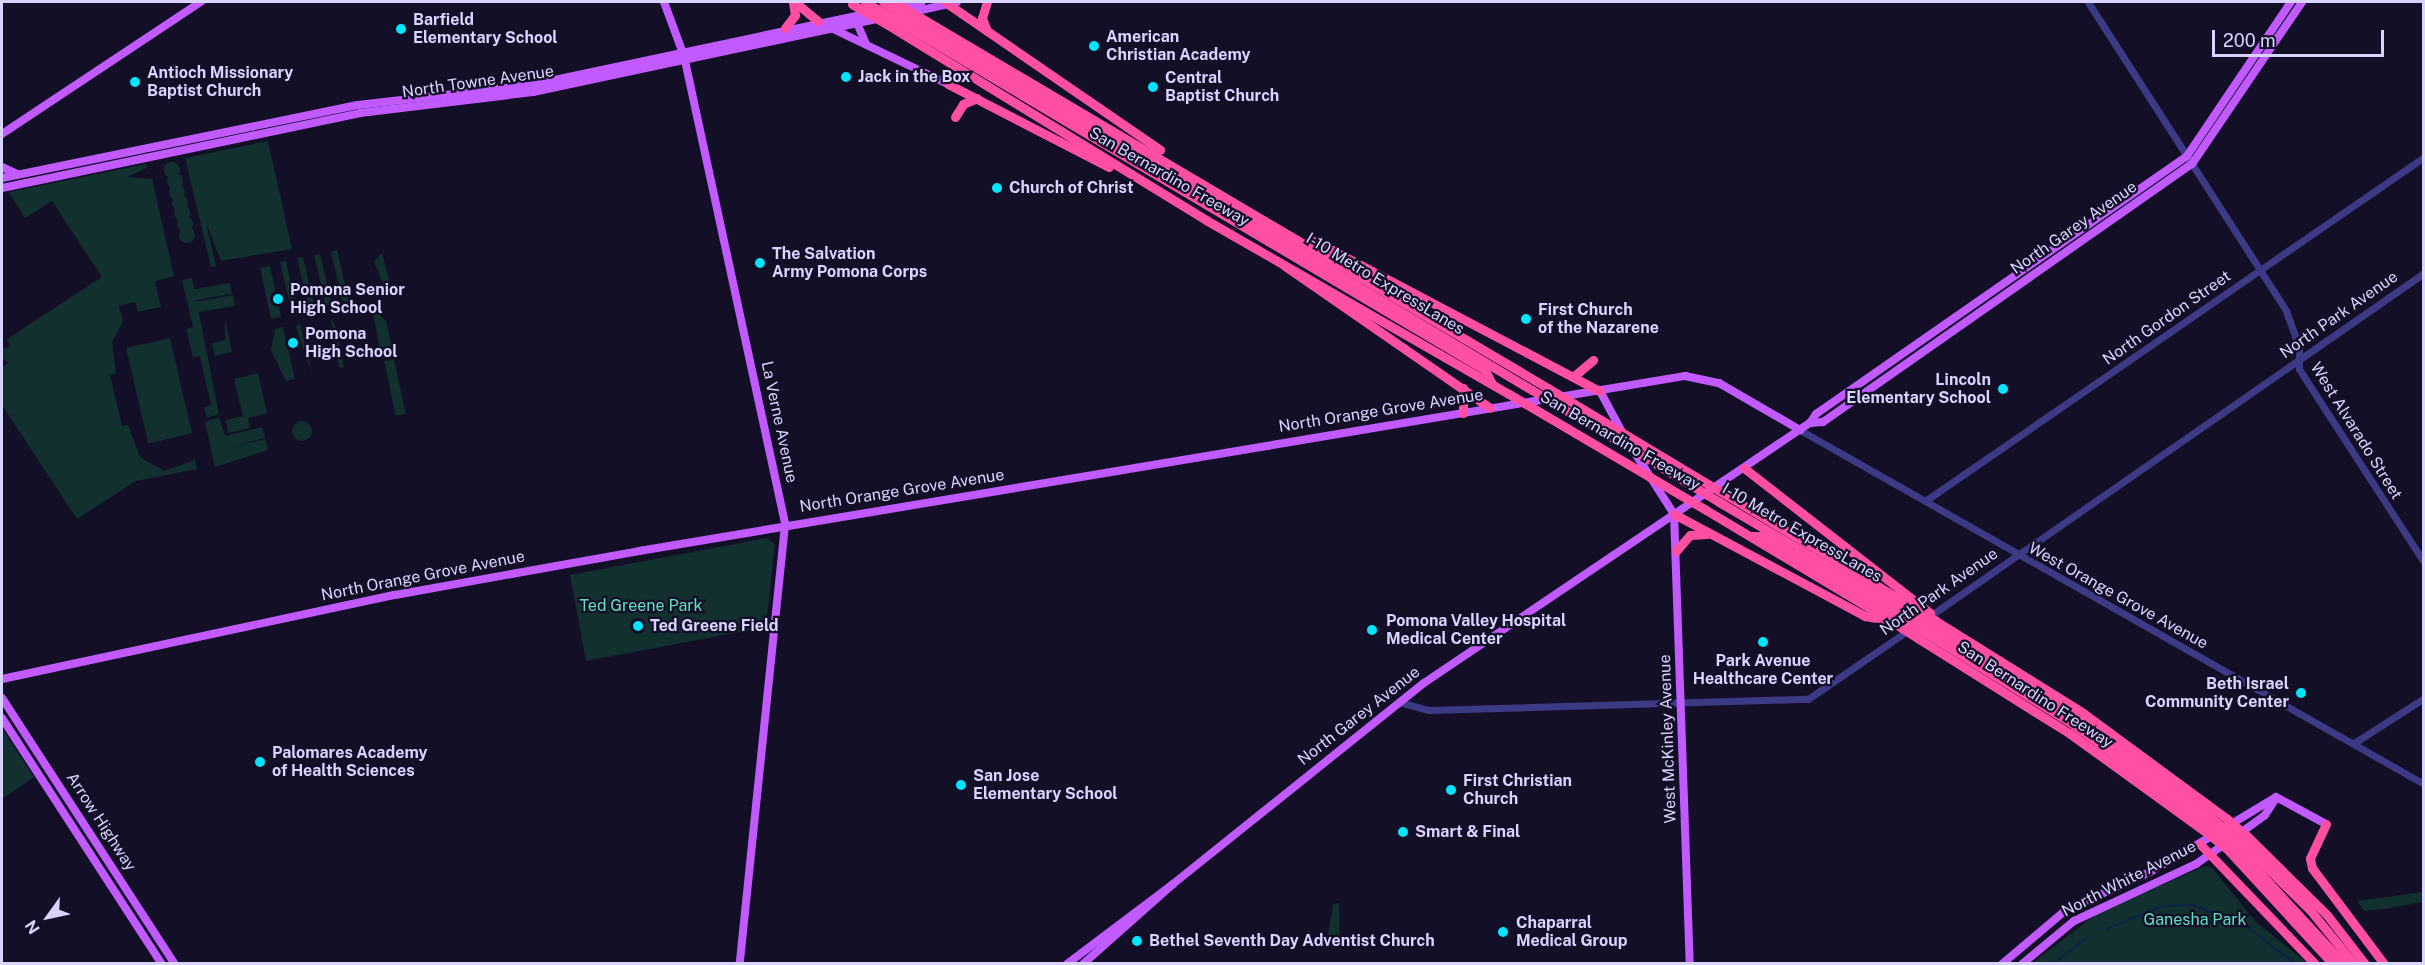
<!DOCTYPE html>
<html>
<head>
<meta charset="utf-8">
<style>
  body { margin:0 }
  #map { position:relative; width:2425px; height:965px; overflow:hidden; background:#130f26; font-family:"Public Sans",sans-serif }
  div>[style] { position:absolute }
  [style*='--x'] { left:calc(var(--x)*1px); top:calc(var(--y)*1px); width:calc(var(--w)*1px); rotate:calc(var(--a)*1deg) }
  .green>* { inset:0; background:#12302f; transform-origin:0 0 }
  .round { border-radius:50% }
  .stream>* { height:1.5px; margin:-0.75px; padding:0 0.75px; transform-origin:0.75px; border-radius:0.75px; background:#0c2248 }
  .minor>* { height:7px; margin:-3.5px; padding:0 3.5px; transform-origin:3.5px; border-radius:3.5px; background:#3d3a85 }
  .major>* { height:8px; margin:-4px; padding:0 4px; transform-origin:4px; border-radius:4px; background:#c25bff }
  .highway>* { height:9px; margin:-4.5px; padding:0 4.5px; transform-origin:4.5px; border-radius:4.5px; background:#ff4fa3 }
  .highway-bridge>* { height:9px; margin:-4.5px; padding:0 4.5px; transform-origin:4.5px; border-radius:4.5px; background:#ff4fa3 }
  .dots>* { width:16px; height:16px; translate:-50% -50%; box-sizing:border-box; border:3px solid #130f26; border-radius:50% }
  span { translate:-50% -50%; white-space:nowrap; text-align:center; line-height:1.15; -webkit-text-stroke:4.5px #130f26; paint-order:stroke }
  .poi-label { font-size:16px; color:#d9d4ff; font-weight:700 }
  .left { translate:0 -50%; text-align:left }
  .right { translate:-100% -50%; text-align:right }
  .street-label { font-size:16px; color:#d9d4ff }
  .park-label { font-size:16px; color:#5fe0c0 }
  .frame { position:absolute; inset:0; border:3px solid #d9d4ff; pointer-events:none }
  .north { position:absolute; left:18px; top:887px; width:60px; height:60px; -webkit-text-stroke:4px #130f26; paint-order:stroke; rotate:237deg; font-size:16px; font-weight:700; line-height:24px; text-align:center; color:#d9d4ff }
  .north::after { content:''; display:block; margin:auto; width:21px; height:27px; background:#d9d4ff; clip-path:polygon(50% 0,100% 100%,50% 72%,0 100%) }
  .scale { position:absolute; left:2212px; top:30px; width:172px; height:27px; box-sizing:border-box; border:3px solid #d9d4ff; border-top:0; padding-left:8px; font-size:18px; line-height:21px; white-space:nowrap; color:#d9d4ff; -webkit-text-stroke:4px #130f26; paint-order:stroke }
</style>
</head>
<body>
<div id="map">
  <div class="green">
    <i style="clip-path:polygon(268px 141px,292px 249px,221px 261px,206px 223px,216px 266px,211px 267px,185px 158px)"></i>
    <i class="round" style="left:164px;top:162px;width:16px;height:16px"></i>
    <i style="clip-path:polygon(146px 164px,147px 168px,127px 177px,152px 179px,174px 276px,155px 281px,161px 307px,138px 312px,135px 302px,119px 306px,123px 322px,112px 342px,116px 373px,110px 375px,122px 426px,128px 425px,140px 457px,164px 471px,195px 460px,197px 469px,136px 481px,77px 519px,2px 405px,2px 367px,8px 363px,2px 358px,2px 344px,5px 349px,10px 346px,7px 339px,102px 277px,52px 201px,25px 218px,9px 192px)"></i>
    <i class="round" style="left:167px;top:173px;width:16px;height:16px"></i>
    <i class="round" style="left:169px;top:184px;width:16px;height:16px"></i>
    <i class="round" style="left:172px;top:195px;width:16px;height:16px"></i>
    <i class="round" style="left:174px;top:205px;width:16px;height:16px"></i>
    <i class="round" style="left:177px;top:216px;width:16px;height:16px"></i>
    <i class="round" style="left:179px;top:227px;width:16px;height:16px"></i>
    <i style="clip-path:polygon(337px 250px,349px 302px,347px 302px,342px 300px,331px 252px)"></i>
    <i style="clip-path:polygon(382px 253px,392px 292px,369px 297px,367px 287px,383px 284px,374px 262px)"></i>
    <i style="left:320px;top:254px;width:52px;height:6px;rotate:77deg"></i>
    <i style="left:303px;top:257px;width:53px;height:6px;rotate:77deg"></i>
    <i style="left:286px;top:261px;width:53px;height:6px;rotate:77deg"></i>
    <i style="left:270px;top:266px;width:52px;height:10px;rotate:78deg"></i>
    <i style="clip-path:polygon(192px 278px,219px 414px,207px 418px,204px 407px,211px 405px,200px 356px,193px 357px,186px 329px,193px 327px,182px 280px)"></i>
    <i style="left:230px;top:283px;width:11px;height:39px;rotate:80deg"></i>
    <i style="left:233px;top:295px;width:11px;height:39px;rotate:80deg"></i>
    <i style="clip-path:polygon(372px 308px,386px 321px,394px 356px,382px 359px)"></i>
    <i style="clip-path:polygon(331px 318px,335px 326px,344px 367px,339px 368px)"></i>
    <i style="clip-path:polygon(225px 319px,232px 352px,215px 356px,212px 343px,225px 340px)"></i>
    <i style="clip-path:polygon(300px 323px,312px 375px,296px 327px)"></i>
    <i style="clip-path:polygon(283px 327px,295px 379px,286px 381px,271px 350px,275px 329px)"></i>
    <i style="left:170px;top:338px;width:98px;height:45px;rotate:77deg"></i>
    <i style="left:394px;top:359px;width:56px;height:10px;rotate:78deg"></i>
    <i style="clip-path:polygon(258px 373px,267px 413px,248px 418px,250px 428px,228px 433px,226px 420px,243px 416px,234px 379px)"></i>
    <i style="clip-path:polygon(219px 417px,225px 436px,262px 427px,265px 438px,227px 448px,265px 439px,268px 450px,215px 467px,205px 422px)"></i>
    <i class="round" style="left:292px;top:421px;width:20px;height:20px"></i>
    <i style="clip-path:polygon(767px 538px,775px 544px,766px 627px,586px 661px,570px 575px)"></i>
    <i style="clip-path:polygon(2px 728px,34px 777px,2px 799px)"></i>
    <i style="clip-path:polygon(2205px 866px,2213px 869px,2256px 922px,2307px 963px,2031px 964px,2098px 913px)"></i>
    <i style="clip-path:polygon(2423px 892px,2423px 902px,2384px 909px,2364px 911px,2357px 901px)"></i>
    <i style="clip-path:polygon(1339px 903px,1340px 945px,1310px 946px,1309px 937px,1327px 940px,1333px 904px)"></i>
  </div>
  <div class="stream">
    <i style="--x:2106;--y:929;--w:61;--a:-22"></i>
    <i style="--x:2163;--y:906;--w:30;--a:-2"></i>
    <i style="--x:2193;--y:905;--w:61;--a:22.3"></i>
    <i style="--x:2249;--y:928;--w:59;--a:37.5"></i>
    <i style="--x:2053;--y:964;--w:43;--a:-37.4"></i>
  </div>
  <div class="minor">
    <i style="--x:2088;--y:2;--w:367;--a:57.3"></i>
    <i style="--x:2286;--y:311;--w:37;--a:70"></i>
    <i style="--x:2299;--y:346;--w:23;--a:90"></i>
    <i style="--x:2299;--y:369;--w:230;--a:57.1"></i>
    <i style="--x:1800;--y:430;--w:717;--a:29.57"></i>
    <i style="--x:1925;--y:501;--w:606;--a:-34.58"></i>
    <i style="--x:1927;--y:618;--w:605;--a:-34.77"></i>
    <i style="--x:1399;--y:702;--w:31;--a:15"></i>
    <i style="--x:1429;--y:710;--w:379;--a:-1.7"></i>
    <i style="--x:1808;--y:699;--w:124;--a:-34.5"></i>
    <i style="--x:2354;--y:743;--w:83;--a:-32.7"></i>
  </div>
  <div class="major">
    <i style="--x:664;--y:2;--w:58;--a:69.7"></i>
    <i style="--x:684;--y:56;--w:480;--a:77.8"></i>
    <i style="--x:785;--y:525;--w:441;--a:95.9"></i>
    <i style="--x:897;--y:7;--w:25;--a:-11"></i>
    <i style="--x:908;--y:13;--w:50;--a:-12.7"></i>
    <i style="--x:857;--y:23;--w:23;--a:67"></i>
    <i style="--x:829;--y:27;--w:132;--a:25.6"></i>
    <i style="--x:2;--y:134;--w:239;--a:-33.6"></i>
    <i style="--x:2;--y:167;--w:17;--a:25"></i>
    <i style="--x:2;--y:178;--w:363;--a:-11.6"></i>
    <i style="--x:358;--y:105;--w:174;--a:-6.6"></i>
    <i style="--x:531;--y:85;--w:347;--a:-12"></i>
    <i style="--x:2;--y:188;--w:366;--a:-11.8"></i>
    <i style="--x:360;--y:113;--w:174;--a:-6.9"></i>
    <i style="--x:533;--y:92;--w:356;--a:-12"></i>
    <i style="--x:1600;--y:391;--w:47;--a:61.8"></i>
    <i style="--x:1810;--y:423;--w:13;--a:-4"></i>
    <i style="--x:1823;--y:422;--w:450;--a:-35"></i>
    <i style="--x:2192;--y:164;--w:196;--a:-55.8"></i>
    <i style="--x:1633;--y:450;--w:76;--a:57.4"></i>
    <i style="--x:1674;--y:514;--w:450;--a:88"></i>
    <i style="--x:2;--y:679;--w:402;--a:-12.1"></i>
    <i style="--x:395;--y:595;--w:248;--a:-10.2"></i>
    <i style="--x:639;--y:551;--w:1061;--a:-9.5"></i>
    <i style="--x:1685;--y:376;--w:35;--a:12"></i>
    <i style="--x:1719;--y:383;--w:94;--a:30.1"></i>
    <i style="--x:2;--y:698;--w:317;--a:57"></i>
    <i style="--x:2;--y:718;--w:293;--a:57"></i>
    <i style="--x:2276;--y:797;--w:57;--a:28.4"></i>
    <i style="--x:2228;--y:826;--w:56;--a:-31.1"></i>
    <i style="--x:2239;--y:834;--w:32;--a:-36"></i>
    <i style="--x:2265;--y:815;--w:20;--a:-57"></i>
    <i style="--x:1067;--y:964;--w:133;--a:-37"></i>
    <i style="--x:1083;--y:964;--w:120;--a:-41.6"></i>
    <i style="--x:1173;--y:884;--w:322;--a:-38.7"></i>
    <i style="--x:1424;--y:683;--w:465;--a:-34"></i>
    <i style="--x:1810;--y:423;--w:11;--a:-56"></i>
    <i style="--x:1816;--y:414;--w:452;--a:-34.8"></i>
    <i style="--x:2187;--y:156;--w:186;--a:-56"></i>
    <i style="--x:2002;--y:964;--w:84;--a:-40.2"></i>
    <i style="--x:2066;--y:910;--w:92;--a:-24.3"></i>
    <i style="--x:2150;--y:872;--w:78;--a:-30.2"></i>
    <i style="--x:2022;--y:964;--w:67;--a:-39.6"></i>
    <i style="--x:2074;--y:921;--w:135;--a:-25"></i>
    <i style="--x:2196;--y:864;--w:39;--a:-35"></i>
  </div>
  <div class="highway">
    <i style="--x:795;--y:2;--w:30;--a:40"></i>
    <i style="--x:945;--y:2;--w:261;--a:34.5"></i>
    <i style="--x:921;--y:18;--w:728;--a:30.55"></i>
    <i style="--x:912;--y:20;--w:722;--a:30.83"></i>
    <i style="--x:899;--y:22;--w:682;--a:30.7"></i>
    <i style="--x:1485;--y:370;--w:16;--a:63"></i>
    <i style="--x:888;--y:25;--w:373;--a:31.5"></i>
    <i style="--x:1206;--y:220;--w:349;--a:29.9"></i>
    <i style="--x:785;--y:28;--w:16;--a:-52"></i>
    <i style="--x:795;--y:15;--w:13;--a:-99"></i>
    <i style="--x:987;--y:31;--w:14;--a:-111"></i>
    <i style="--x:982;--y:18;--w:17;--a:-73"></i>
    <i style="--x:948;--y:84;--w:181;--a:27.3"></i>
    <i style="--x:955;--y:117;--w:15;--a:-58"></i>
    <i style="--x:963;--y:104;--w:15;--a:-23"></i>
    <i style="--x:1315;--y:241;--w:322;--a:27.8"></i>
    <i style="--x:1285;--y:266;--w:249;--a:34.7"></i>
    <i style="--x:1574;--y:376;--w:25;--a:-40"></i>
    <i style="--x:1463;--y:388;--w:25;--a:90"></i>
    <i style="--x:1744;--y:468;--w:236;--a:37.9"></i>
    <i style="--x:1728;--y:496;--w:216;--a:31"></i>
    <i style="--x:1719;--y:502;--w:217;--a:30.5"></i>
    <i style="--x:1706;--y:510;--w:206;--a:30.9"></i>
    <i style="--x:1674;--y:514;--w:217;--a:28.1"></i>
    <i style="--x:1865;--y:616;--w:23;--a:10"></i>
    <i style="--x:1750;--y:536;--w:13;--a:0"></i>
    <i style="--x:1763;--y:536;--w:158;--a:30.8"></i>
    <i style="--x:1676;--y:551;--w:21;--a:-49"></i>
    <i style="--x:1690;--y:535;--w:17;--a:-3"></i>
    <i style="--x:1936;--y:621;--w:173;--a:32"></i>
    <i style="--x:2083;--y:713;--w:177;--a:36.3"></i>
    <i style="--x:1934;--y:629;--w:186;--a:32.2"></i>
    <i style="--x:2091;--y:728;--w:151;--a:36.9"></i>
    <i style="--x:1926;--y:633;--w:171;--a:31.8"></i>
    <i style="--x:2071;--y:723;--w:177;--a:36.5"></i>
    <i style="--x:1919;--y:639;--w:177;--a:32.1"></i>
    <i style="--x:2069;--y:733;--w:169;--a:35.9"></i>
    <i style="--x:2326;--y:824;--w:38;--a:115"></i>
    <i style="--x:2310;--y:858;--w:10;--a:79"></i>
    <i style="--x:2312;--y:868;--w:120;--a:53.1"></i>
    <i style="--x:2247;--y:836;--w:112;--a:44.6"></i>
    <i style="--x:2327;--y:915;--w:62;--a:52.2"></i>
    <i style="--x:2240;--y:841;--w:98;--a:44.6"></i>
    <i style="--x:2310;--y:910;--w:70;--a:50.8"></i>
    <i style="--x:2200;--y:844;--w:166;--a:46.2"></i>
    <i style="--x:2234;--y:845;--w:162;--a:47.3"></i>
    <i style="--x:2228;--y:850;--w:155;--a:47.4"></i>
  </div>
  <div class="highway-bridge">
    <i style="--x:865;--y:2;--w:39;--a:30"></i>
    <i style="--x:883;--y:2;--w:34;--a:32"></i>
    <i style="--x:895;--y:2;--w:31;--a:32"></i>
    <i style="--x:852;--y:4;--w:42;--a:30.3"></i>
    <i style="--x:1548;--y:388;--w:210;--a:31"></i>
    <i style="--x:1532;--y:390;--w:218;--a:30.9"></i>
    <i style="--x:1509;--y:394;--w:229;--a:30.5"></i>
    <i style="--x:1913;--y:607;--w:27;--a:31"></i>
    <i style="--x:1906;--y:612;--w:33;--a:31"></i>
    <i style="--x:1899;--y:617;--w:31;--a:31"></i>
    <i style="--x:1892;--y:622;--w:32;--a:32"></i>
    <i style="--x:2226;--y:818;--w:28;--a:41"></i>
    <i style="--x:2212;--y:819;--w:36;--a:38"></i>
    <i style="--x:2206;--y:832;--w:28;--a:39"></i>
    <i style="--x:2219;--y:833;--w:19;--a:39"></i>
  </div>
  <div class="dots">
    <i style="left:401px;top:29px;background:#00e5ff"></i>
    <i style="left:1094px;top:46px;background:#00e5ff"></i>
    <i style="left:846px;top:77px;background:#00e5ff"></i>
    <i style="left:135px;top:82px;background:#00e5ff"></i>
    <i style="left:1153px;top:87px;background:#00e5ff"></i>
    <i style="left:997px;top:188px;background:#00e5ff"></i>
    <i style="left:760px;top:263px;background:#00e5ff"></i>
    <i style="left:278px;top:299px;background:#00e5ff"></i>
    <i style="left:1526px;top:319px;background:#00e5ff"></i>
    <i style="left:293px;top:343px;background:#00e5ff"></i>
    <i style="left:2003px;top:389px;background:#00e5ff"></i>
    <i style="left:638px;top:626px;background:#00e5ff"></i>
    <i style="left:1372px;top:630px;background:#00e5ff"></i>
    <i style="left:1763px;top:642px;background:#00e5ff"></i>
    <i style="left:2301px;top:693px;background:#00e5ff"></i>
    <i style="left:260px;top:762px;background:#00e5ff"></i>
    <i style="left:961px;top:785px;background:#00e5ff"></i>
    <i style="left:1451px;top:790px;background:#00e5ff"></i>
    <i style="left:1403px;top:832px;background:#00e5ff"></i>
    <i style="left:1503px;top:932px;background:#00e5ff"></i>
    <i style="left:1137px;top:941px;background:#00e5ff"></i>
  </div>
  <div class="poi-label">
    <span class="left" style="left:413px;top:29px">Barfield<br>Elementary School</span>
    <span class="left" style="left:1106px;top:46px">American<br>Christian Academy</span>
    <span class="left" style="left:147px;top:82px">Antioch Missionary<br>Baptist Church</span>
    <span class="left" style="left:858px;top:77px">Jack in the Box</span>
    <span class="left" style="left:1165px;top:87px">Central<br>Baptist Church</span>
    <span class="left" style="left:1009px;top:188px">Church of Christ</span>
    <span class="left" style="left:772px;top:263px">The Salvation<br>Army Pomona Corps</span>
    <span class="left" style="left:290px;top:299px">Pomona Senior<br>High School</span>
    <span class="left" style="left:1538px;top:319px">First Church<br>of the Nazarene</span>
    <span class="left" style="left:305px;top:343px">Pomona<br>High School</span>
    <span class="right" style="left:1991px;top:389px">Lincoln<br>Elementary School</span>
    <span class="left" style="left:1386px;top:630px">Pomona Valley Hospital<br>Medical Center</span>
    <span class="left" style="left:650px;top:626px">Ted Greene Field</span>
    <span style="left:1763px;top:670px">Park Avenue<br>Healthcare Center</span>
    <span class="right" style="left:2289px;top:693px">Beth Israel<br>Community Center</span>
    <span class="left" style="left:272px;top:762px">Palomares Academy<br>of Health Sciences</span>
    <span class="left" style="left:973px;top:785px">San Jose<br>Elementary School</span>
    <span class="left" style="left:1463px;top:790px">First Christian<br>Church</span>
    <span class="left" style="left:1415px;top:832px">Smart &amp; Final</span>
    <span class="left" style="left:1516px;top:932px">Chaparral<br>Medical Group</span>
    <span class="left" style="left:1149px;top:941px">Bethel Seventh Day Adventist Church</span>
  </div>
  <div class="street-label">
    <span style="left:478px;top:82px;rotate:-8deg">North Towne Avenue</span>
    <span style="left:1169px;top:177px;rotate:30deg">San Bernardino Freeway</span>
    <span style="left:2074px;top:228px;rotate:-35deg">North Garey Avenue</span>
    <span style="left:1385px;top:284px;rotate:31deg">I-10 Metro ExpressLanes</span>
    <span style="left:2339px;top:315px;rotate:-35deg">North Park Avenue</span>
    <span style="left:2167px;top:318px;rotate:-35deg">North Gordon Street</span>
    <span style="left:1381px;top:411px;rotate:-9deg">North Orange Grove Avenue</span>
    <span style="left:779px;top:422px;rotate:78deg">La Verne Avenue</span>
    <span style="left:2356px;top:431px;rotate:58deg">West Alvarado Street</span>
    <span style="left:1620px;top:441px;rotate:30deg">San Bernardino Freeway</span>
    <span style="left:902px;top:491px;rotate:-9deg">North Orange Grove Avenue</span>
    <span style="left:1802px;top:533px;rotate:30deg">I-10 Metro ExpressLanes</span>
    <span style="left:423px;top:576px;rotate:-11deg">North Orange Grove Avenue</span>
    <span style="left:1939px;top:592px;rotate:-35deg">North Park Avenue</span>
    <span style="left:2118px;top:596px;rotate:29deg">West Orange Grove Avenue</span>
    <span style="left:2035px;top:695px;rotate:33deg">San Bernardino Freeway</span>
    <span style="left:1359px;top:716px;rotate:-38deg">North Garey Avenue</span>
    <span style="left:1668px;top:739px;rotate:-92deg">West McKinley Avenue</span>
    <span style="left:101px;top:822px;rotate:57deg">Arrow Highway</span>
    <span style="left:2129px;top:879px;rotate:-27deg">North White Avenue</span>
  </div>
  <div class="park-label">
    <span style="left:641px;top:606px">Ted Greene Park</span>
    <span style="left:2195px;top:920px">Ganesha Park</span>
  </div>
  <div class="frame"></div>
  <div class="north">N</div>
  <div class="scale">200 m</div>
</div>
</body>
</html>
